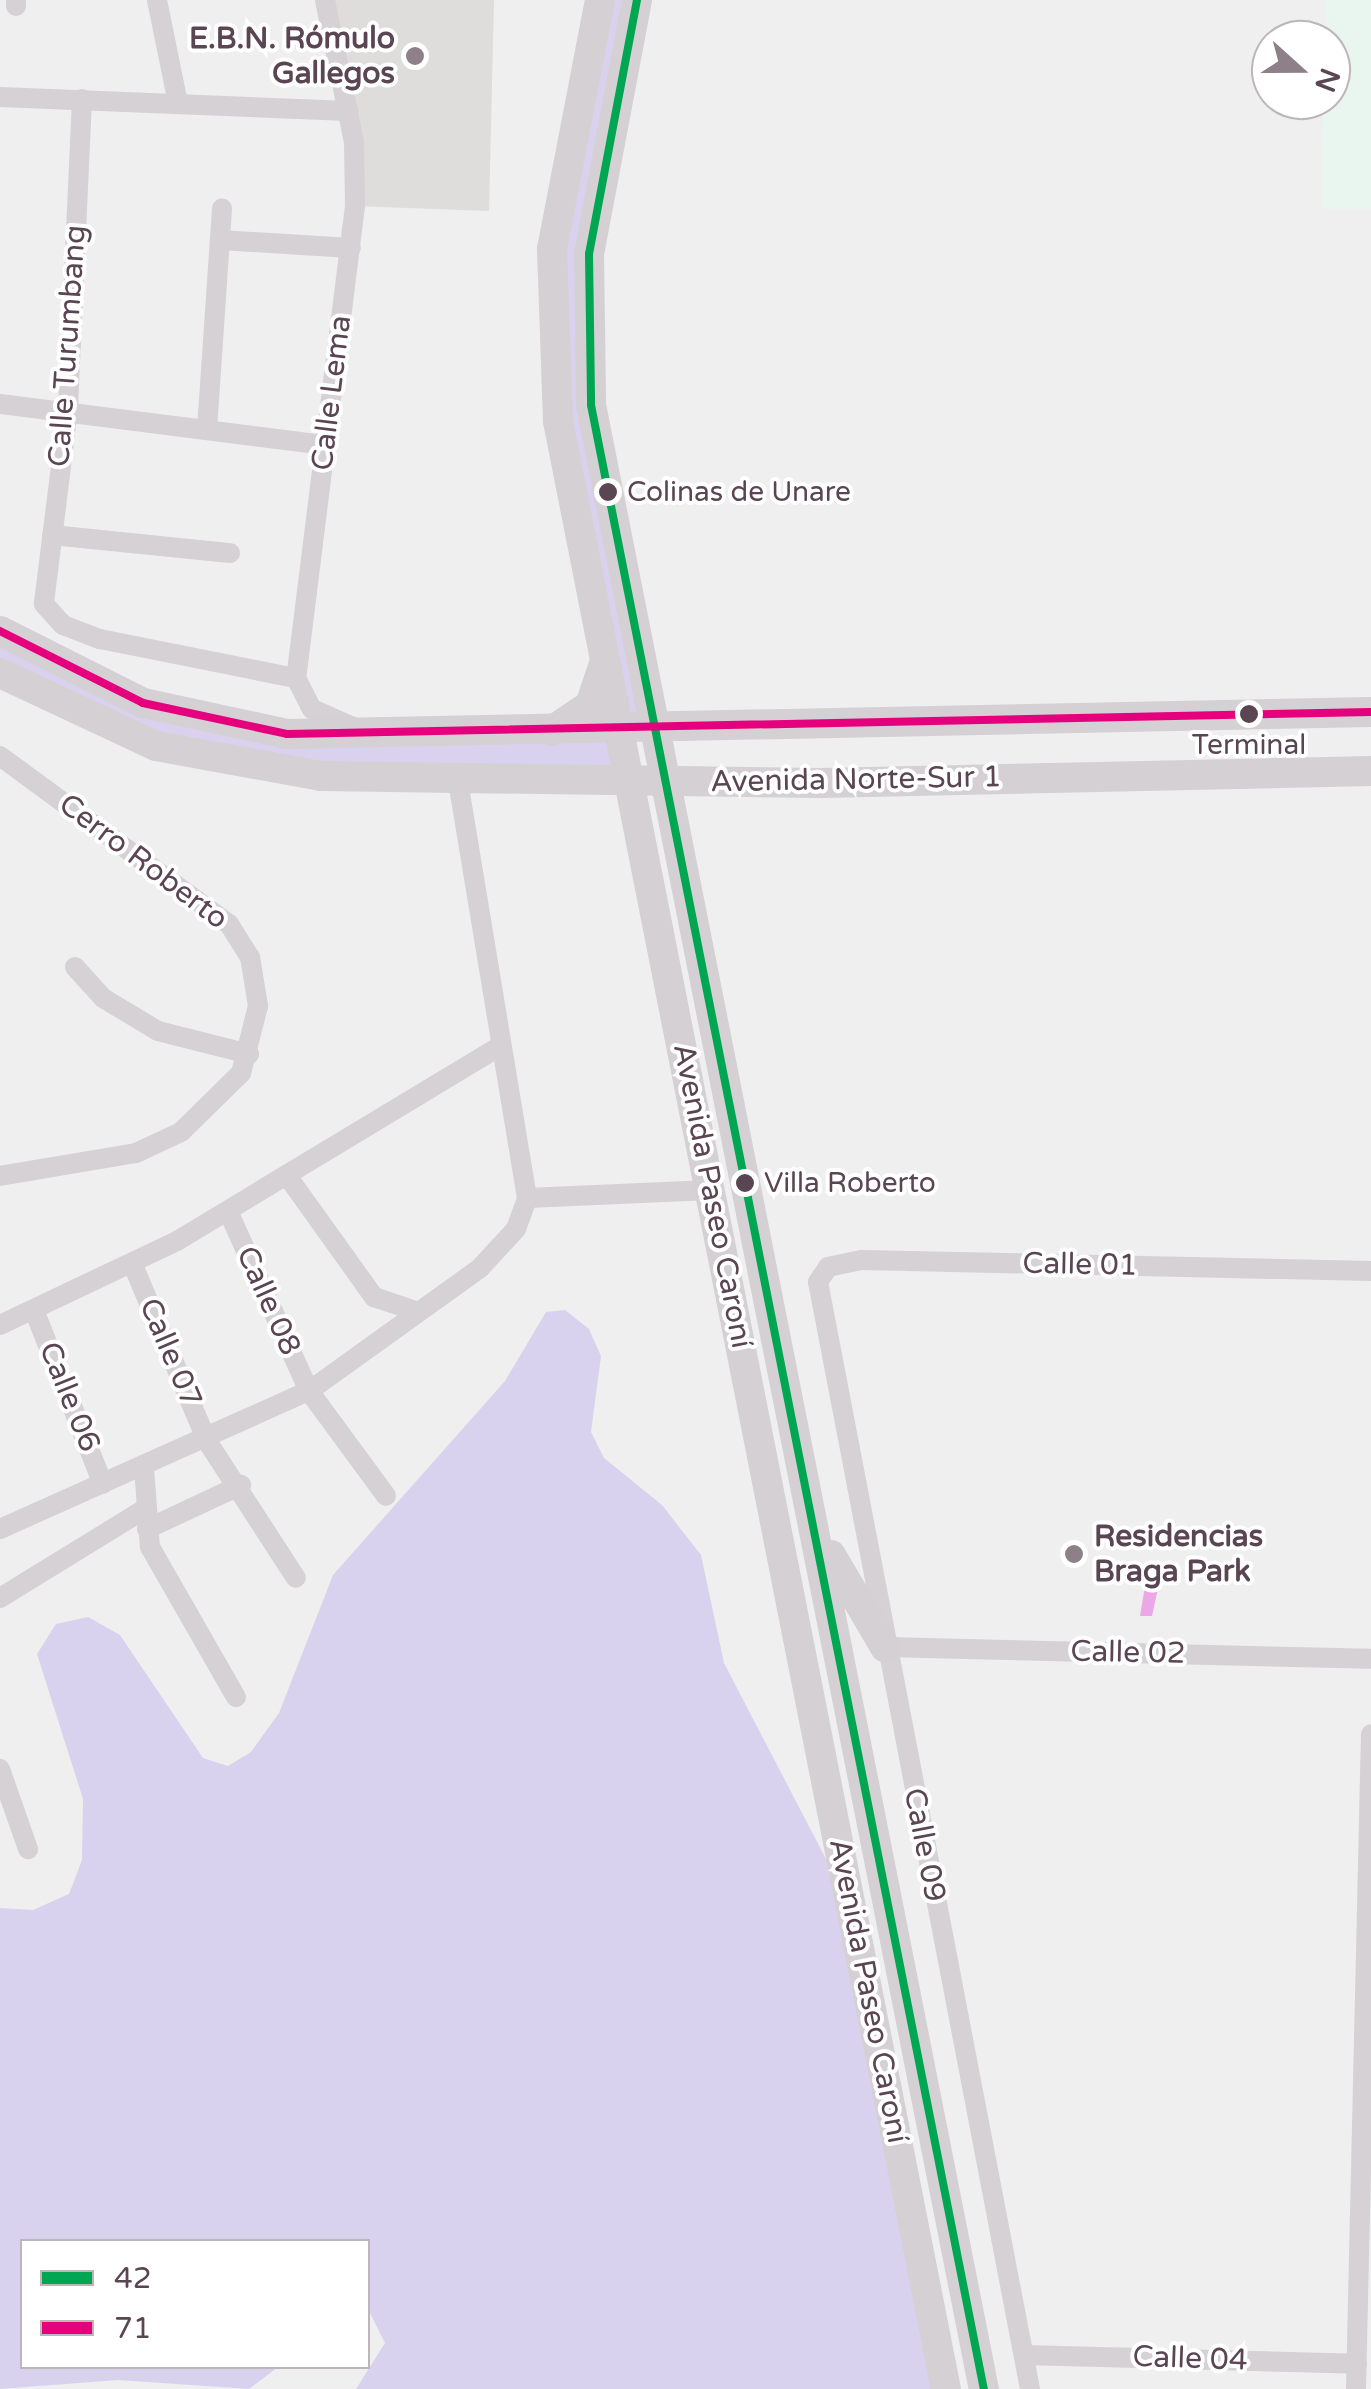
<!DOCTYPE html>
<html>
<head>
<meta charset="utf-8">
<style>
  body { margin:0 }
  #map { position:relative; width:1371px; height:2389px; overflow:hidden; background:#eeefee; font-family:"Varela Round",sans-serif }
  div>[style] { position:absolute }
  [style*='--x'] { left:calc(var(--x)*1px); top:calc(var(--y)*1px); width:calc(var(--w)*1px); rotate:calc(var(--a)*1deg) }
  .commercial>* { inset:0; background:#e9f6f0 }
  .education>* { inset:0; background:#dedddc }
  .green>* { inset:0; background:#d9d2ee }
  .water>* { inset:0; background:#eca7e6 }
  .street>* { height:20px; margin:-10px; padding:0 10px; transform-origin:10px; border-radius:10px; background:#d5d1d4 }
  .secondary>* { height:30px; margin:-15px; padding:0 15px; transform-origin:15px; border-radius:15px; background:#d4d0d3 }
  .bus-1>* { height:8px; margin:-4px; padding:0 4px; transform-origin:4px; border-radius:4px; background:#00a651 }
  .bus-2>* { height:8px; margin:-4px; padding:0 4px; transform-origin:4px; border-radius:4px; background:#e5007d }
  .dots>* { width:28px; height:28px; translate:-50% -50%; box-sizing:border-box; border:5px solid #fff; border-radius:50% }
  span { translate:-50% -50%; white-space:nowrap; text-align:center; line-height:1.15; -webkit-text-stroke:8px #fff; paint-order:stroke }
  .bus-label { font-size:28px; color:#5a4553 }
  .left { translate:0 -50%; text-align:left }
  .poi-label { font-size:30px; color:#5a4553; font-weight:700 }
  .right { translate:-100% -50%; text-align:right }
  .street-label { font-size:30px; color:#5a4553 }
  .legend { position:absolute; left:20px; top:2239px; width:350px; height:130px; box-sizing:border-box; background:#fff; border:2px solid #bdb5ba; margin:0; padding:12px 18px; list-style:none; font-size:30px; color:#5a4553 }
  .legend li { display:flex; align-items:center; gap:20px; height:50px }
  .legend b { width:50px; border:2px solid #bdb5ba }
  .north { position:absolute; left:1251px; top:20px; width:100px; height:100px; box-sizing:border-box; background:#fff; border:2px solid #bdb5ba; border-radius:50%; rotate:111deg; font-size:28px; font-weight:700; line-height:40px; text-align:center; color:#5a4553 }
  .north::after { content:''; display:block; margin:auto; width:35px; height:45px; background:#8e8089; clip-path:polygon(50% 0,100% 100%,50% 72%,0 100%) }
</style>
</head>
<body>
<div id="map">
  <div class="commercial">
    <i style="clip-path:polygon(1325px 0,1371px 0,1371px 209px,1321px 209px,1323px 100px,1331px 100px)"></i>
  </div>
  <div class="education">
    <i style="clip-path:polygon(325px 0,494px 0,489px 211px,355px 206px)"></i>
  </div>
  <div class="green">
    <i style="clip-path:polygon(600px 0,637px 0,586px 297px,659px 729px,620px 731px,631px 783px,238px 766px,0 673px,0 631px,248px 729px,620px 730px,551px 332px)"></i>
    <i style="clip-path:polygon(565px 1310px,589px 1329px,601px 1356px,591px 1432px,604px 1458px,662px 1505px,701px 1555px,724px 1663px,852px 1909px,946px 2389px,356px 2389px,385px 2343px,368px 2309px,368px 2242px,22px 2242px,22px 2366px,278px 2367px,249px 2389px,118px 2380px,0 2389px,0 1908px,33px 1910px,69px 1894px,82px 1860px,83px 1799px,37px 1654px,56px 1624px,88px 1617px,120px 1635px,203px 1758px,228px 1766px,251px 1752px,279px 1713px,333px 1575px,505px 1381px,546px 1312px)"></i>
  </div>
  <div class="water">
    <i style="clip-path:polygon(1147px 1574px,1161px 1575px,1152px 1616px,1140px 1616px)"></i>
  </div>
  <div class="street">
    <i style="--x:16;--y:0;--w:6;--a:90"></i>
    <i style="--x:157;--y:0;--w:105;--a:78.5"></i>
    <i style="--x:325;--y:0;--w:145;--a:78.5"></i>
    <i style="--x:354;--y:142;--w:64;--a:89.1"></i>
    <i style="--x:355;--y:206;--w:476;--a:97.1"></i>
    <i style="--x:296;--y:678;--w:35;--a:63"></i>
    <i style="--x:312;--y:709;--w:47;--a:23.8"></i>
    <i style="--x:0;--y:97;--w:349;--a:2.3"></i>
    <i style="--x:82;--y:99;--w:311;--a:92.6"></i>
    <i style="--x:68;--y:410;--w:195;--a:97.1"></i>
    <i style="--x:44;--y:604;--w:28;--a:48"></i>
    <i style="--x:63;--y:625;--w:40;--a:21"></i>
    <i style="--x:100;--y:639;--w:200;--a:11.3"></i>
    <i style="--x:220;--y:240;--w:131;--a:3.5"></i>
    <i style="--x:0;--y:404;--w:328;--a:7.2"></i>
    <i style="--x:207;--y:429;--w:221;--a:-86.1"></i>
    <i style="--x:52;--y:535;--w:179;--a:5.8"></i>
    <i style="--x:0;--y:756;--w:284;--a:36.3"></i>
    <i style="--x:229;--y:924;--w:39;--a:58"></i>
    <i style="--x:250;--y:957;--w:50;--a:80.7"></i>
    <i style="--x:258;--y:1006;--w:69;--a:104.2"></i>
    <i style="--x:241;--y:1073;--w:84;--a:135.5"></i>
    <i style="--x:181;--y:1132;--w:50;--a:155"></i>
    <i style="--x:136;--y:1153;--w:138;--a:170.4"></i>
    <i style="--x:75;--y:967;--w:42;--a:47.9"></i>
    <i style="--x:103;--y:998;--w:64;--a:31"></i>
    <i style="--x:158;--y:1031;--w:94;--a:14.2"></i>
    <i style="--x:288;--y:1177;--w:148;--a:54.4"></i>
    <i style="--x:374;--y:1297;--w:46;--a:18.8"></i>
    <i style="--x:527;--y:1198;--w:184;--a:-2.5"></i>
    <i style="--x:228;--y:1211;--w:197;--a:65.8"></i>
    <i style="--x:309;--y:1391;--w:130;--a:53.7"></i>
    <i style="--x:133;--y:1265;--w:191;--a:67.2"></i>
    <i style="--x:207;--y:1441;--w:163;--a:57"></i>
    <i style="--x:34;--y:1310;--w:187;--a:68.4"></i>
    <i style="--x:0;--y:1325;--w:196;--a:-25.4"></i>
    <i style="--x:177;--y:1241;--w:377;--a:-31.1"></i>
    <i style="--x:144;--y:1468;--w:79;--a:85.7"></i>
    <i style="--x:150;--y:1547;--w:173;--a:60.2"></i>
    <i style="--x:0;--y:1529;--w:338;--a:-24.1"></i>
    <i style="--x:309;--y:1391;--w:211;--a:-35.7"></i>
    <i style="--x:480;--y:1268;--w:53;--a:-47.3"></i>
    <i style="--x:516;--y:1229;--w:33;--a:-70"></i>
    <i style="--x:527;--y:1198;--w:427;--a:-99.4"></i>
    <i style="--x:147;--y:1529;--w:104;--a:-25.1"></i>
    <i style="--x:0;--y:1598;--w:168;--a:-31.6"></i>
    <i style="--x:885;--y:1647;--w:486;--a:1.4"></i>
    <i style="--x:0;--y:1769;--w:85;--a:70.7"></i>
    <i style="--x:1024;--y:2355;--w:333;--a:1.5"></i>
    <i style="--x:1030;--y:2389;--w:1127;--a:-100.84"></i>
    <i style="--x:818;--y:1282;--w:18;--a:-56"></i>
    <i style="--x:828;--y:1267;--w:35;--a:-12"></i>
    <i style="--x:862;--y:1260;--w:509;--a:1.24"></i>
    <i style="--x:1356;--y:2389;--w:655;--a:-88.69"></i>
  </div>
  <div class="secondary">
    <i style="--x:600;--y:0;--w:254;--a:100.9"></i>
    <i style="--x:552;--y:249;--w:172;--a:88"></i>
    <i style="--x:558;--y:421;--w:2006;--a:78.85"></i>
    <i style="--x:637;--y:0;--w:258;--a:100.7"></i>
    <i style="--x:589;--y:254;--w:151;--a:89.2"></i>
    <i style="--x:591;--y:405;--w:2023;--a:78.8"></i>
    <i style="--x:0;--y:631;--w:160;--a:26.7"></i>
    <i style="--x:143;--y:703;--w:147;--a:12.1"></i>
    <i style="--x:287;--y:734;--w:1084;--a:-1.16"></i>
    <i style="--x:0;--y:673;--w:172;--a:25.1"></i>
    <i style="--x:156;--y:746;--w:168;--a:10.3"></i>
    <i style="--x:321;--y:776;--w:500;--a:0.8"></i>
    <i style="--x:821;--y:783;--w:550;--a:-1.25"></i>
    <i style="--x:552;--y:731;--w:46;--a:-34.4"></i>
    <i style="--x:590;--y:705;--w:46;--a:-71.2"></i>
    <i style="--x:831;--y:1555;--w:107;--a:59.6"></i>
  </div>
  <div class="bus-1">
    <i style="--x:637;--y:0;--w:258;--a:100.7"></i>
    <i style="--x:589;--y:254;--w:151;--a:89.2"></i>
    <i style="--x:591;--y:405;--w:2023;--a:78.8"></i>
  </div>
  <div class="bus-2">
    <i style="--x:0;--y:631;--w:160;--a:26.7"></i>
    <i style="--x:143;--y:703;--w:147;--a:12.1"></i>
    <i style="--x:287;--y:734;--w:1084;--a:-1.16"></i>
  </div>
  <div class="dots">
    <i style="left:415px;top:56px;background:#8e8089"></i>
    <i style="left:608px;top:492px;background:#5a4553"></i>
    <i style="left:1249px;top:714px;background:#5a4553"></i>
    <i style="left:745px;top:1183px;background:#5a4553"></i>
    <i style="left:1074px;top:1554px;background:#8e8089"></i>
  </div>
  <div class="bus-label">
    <span class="left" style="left:627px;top:492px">Colinas de Unare</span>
    <span style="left:1249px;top:745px">Terminal</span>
    <span class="left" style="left:764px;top:1183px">Villa Roberto</span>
  </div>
  <div class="poi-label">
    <span class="right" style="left:395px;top:56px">E.B.N. Rómulo<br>Gallegos</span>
    <span class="left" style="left:1094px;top:1554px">Residencias<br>Braga Park</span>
  </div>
  <div class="street-label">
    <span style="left:68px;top:346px;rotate:-86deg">Calle Turumbang</span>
    <span style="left:332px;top:393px;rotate:-83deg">Calle Lema</span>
    <span style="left:856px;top:780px;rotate:-1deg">Avenida Norte-Sur 1</span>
    <span style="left:143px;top:862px;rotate:37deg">Cerro Roberto</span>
    <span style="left:712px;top:1196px;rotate:79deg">Avenida Paseo Caroní</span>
    <span style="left:1080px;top:1265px;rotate:1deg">Calle 01</span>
    <span style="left:268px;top:1301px;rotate:66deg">Calle 08</span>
    <span style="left:170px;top:1353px;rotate:67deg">Calle 07</span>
    <span style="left:69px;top:1397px;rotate:68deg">Calle 06</span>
    <span style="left:1128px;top:1653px;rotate:1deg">Calle 02</span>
    <span style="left:924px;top:1845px;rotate:79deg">Calle 09</span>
    <span style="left:868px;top:1991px;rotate:79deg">Avenida Paseo Caroní</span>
    <span style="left:1190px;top:2359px;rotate:2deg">Calle 04</span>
  </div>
  <ul class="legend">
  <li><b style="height:12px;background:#00a651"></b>42</li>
  <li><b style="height:12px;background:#e5007d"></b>71</li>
  </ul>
  <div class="north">N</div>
</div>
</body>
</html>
